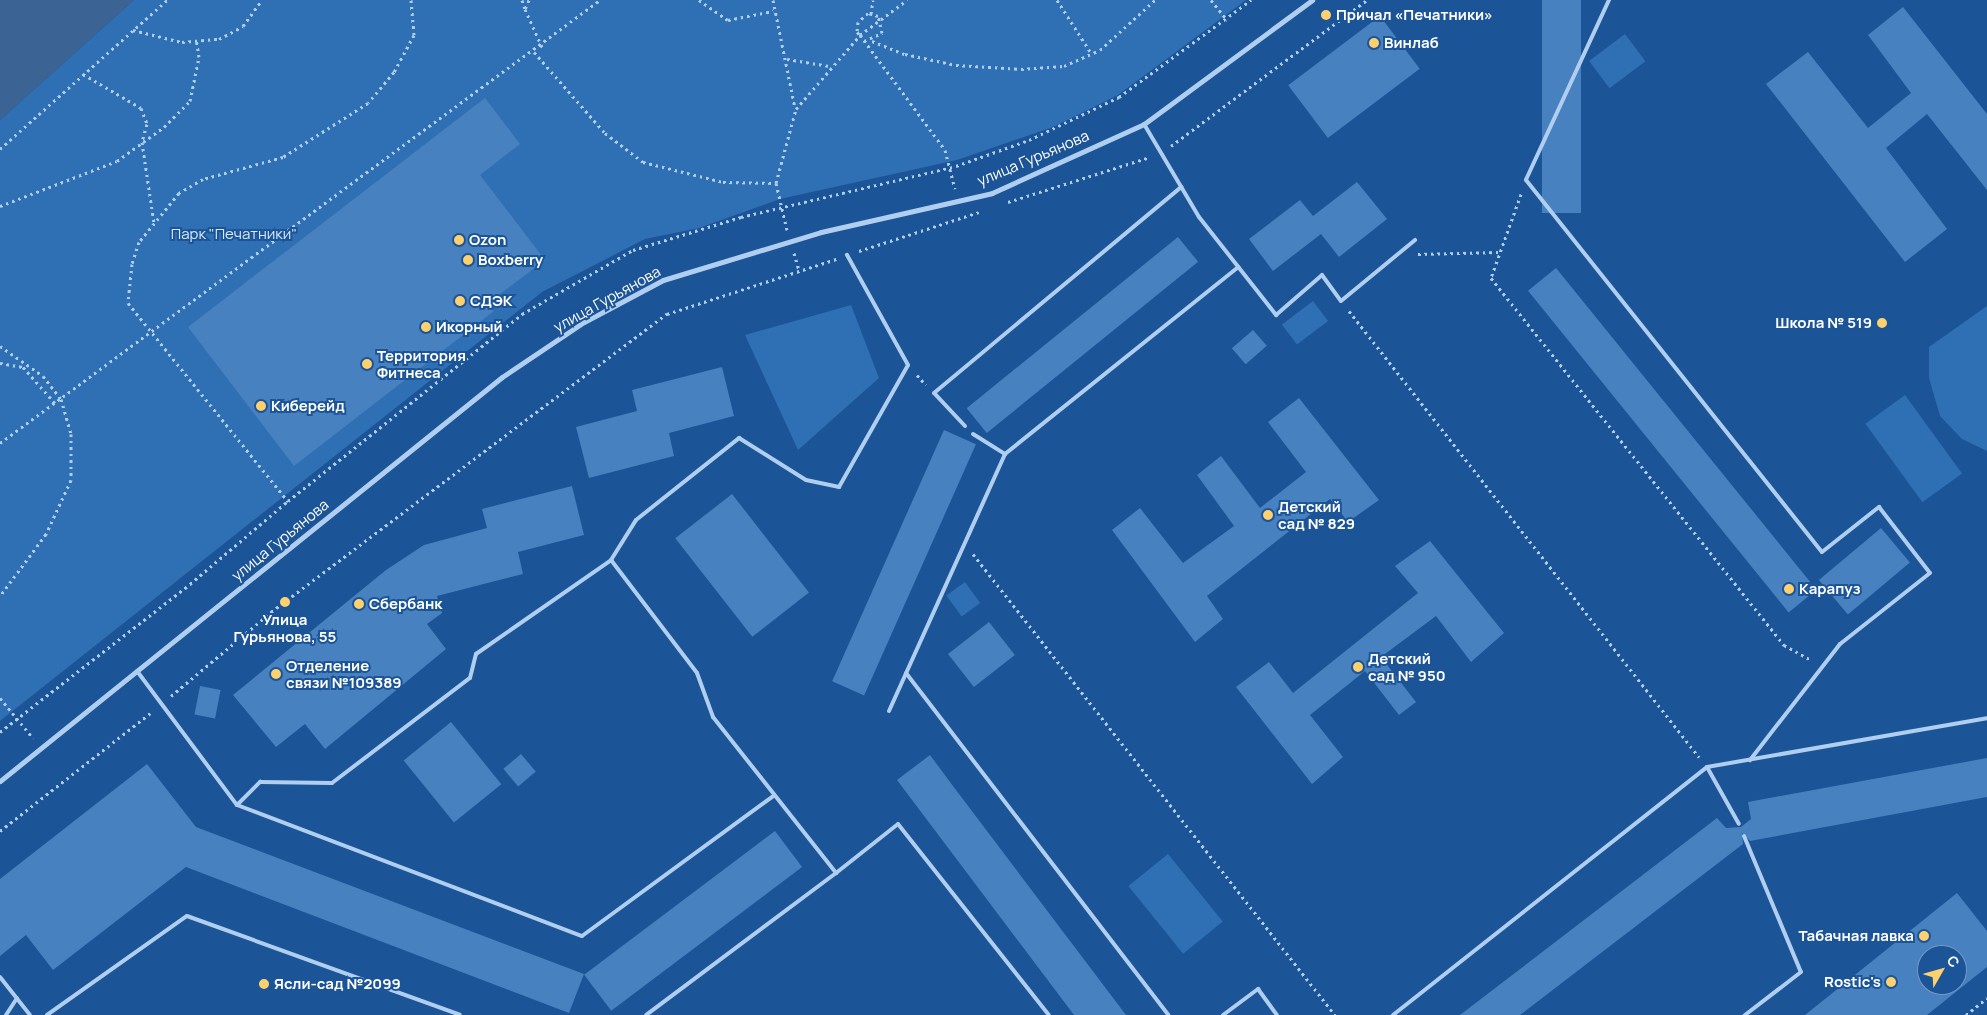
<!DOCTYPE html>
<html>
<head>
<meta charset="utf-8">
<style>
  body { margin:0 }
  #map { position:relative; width:1987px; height:1015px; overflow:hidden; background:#1b5497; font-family:Manrope,sans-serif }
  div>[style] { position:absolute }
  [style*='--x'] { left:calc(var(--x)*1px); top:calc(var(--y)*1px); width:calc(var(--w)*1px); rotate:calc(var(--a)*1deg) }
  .green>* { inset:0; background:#2f6fb4; transform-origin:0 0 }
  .water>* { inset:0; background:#3b6494 }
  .building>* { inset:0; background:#4881bf; transform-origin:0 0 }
  .path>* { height:3px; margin-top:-1.5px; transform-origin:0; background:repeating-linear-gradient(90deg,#afcef0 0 2.5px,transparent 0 6.5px) }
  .service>* { height:4px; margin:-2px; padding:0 2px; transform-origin:2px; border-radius:2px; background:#afcef0 }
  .minor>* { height:5px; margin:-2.5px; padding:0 2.5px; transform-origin:2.5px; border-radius:2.5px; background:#afcef0 }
  .dots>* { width:14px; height:14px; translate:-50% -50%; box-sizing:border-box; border:2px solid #1b5497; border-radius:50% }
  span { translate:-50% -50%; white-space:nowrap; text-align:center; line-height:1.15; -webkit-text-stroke:4px #1b5497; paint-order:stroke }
  .poi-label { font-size:15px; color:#fff; font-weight:700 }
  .left { translate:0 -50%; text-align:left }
  .right { translate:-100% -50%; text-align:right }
  .street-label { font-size:15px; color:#fff }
  .park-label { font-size:15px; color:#d6e8fb }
  .north { position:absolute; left:1917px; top:945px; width:50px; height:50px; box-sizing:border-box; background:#1b5497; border:1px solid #7698c1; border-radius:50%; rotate:52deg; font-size:14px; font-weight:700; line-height:20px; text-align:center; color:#fff }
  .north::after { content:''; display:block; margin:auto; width:18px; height:22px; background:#ffd16e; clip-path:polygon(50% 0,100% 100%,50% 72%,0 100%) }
</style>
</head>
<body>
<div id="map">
  <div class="green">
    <i style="clip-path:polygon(134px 0,1246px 0,1118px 95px,1053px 127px,957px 160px,780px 199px,699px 228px,645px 239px,542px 292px,0 721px,0 120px)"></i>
    <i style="left:1625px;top:34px;width:34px;height:45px;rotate:53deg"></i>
    <i style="left:1313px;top:301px;width:25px;height:39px;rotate:53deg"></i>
    <i style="clip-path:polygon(851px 305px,879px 378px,798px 450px,745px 335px)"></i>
    <i style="clip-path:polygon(1987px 306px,1987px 451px,1962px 439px,1940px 416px,1929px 378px,1929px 347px)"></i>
    <i style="left:1905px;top:395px;width:97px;height:49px;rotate:54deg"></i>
    <i style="left:965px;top:582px;width:26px;height:23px;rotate:54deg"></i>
    <i style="left:1168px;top:854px;width:87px;height:51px;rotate:51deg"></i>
  </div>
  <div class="water">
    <i style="clip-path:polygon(0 0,134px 0,0 120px)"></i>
  </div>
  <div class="building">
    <i style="left:1542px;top:0;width:39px;height:213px"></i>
    <i style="clip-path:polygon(1903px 7px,1987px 114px,1987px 190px,1927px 114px,1886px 148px,1947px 229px,1905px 262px,1766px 84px,1808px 52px,1868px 128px,1911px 93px,1868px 35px)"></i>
    <i style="left:1380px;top:16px;width:66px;height:115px;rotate:53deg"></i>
    <i style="clip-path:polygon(485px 98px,520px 144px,480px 175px,545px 260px,488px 303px,494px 311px,294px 466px,188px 327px)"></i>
    <i style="clip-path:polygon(1357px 182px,1387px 219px,1339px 257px,1321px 234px,1273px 271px,1249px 239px,1300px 200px,1313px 216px)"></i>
    <i style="left:1178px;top:237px;width:32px;height:272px;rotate:51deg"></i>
    <i style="left:1556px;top:268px;width:414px;height:36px;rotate:51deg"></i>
    <i style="left:1253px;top:330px;width:21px;height:28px;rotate:49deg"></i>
    <i style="clip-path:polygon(722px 367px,734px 416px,669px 433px,674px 456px,589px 478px,576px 427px,637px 411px,632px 390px)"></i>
    <i style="clip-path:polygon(1299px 398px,1379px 500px,1348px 522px,1330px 499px,1207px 596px,1223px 619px,1195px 642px,1112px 530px,1140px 508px,1183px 563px,1234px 526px,1197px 475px,1221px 456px,1260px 508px,1306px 472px,1268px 422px)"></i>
    <i style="left:944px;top:430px;width:35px;height:275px;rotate:24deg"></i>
    <i style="clip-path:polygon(572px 486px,584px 535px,518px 552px,523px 574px,437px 596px,442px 613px,427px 624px,446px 649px,325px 749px,305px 724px,276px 747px,233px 695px,386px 570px,424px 545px,487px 528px,482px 509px)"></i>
    <i style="left:732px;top:494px;width:125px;height:72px;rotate:52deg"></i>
    <i style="left:1881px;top:528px;width:45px;height:81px;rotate:50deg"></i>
    <i style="clip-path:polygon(1430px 541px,1504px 633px,1471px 662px,1436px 616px,1381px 657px,1416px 702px,1399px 715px,1365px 671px,1310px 715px,1343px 757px,1312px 784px,1236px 687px,1269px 662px,1293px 693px,1418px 593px,1395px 566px)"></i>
    <i style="left:989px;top:622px;width:42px;height:52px;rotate:52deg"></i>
    <i style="left:200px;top:686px;width:21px;height:29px;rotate:11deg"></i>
    <i style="left:451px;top:722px;width:80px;height:61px;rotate:51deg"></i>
    <i style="left:521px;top:754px;width:23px;height:23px;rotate:50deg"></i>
    <i style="clip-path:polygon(930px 755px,953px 786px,1126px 1015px,1074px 1015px,897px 780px)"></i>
    <i style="clip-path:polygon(1987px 758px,1987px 797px,1750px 841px,1742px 833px,1743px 844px,1520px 1015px,1460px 1015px,1717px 818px,1726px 828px,1741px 827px,1751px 819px,1748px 802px)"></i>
    <i style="clip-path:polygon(147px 764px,196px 827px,584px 974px,569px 1013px,186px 867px,53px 970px,26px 935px,0 956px,0 879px)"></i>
    <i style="left:775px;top:831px;width:45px;height:239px;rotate:53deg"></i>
    <i style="clip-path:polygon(evenodd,1957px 893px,1987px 931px,1987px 967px,1927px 1015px,1805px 1015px,1957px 893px,1927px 955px,1957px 955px,1957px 985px,1927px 985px,1927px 955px)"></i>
  </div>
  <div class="path">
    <i style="--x:411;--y:0;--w:35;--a:85"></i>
    <i style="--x:414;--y:35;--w:42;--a:118.4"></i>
    <i style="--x:394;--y:72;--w:40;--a:130"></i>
    <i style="--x:368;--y:103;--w:101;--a:147.6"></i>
    <i style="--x:283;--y:157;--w:83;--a:164.6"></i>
    <i style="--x:203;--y:179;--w:28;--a:150"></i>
    <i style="--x:179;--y:193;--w:63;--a:129.2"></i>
    <i style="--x:139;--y:242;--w:23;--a:108"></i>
    <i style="--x:132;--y:264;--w:39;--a:96"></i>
    <i style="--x:128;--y:303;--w:255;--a:51.1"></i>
    <i style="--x:288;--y:501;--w:300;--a:-38.6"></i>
    <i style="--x:522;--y:314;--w:128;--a:-30"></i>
    <i style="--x:633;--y:250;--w:113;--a:-17"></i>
    <i style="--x:741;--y:217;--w:221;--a:-13.3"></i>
    <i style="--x:956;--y:166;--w:77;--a:-19.6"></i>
    <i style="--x:1029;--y:140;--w:100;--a:-25.5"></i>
    <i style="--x:1119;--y:97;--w:164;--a:-36.3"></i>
    <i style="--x:522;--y:0;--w:9;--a:72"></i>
    <i style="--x:529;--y:0;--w:10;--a:114"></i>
    <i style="--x:525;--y:9;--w:42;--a:65.9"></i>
    <i style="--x:699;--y:0;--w:35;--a:35"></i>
    <i style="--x:728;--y:20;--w:46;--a:-11.3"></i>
    <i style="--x:773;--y:0;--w:110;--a:78.5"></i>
    <i style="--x:1057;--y:0;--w:63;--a:57.3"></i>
    <i style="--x:1211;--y:0;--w:26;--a:51"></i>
    <i style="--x:871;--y:14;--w:14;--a:-82"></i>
    <i style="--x:133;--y:30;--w:50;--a:13.8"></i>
    <i style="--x:182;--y:42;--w:37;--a:-5"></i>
    <i style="--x:219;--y:39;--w:27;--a:-28"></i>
    <i style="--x:243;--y:26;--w:32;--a:-54"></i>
    <i style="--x:864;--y:41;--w:20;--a:-24"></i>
    <i style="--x:882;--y:33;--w:17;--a:-103"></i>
    <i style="--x:878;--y:16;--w:10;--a:-163"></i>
    <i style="--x:868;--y:13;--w:13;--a:138"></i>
    <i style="--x:858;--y:22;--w:10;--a:96"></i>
    <i style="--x:857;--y:32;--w:4;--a:45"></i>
    <i style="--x:860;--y:35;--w:143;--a:53.5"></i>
    <i style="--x:945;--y:150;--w:40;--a:75.6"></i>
    <i style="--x:872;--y:41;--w:35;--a:22"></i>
    <i style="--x:905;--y:54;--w:52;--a:12.2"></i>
    <i style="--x:956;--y:65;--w:65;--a:3.5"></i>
    <i style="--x:1021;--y:69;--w:43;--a:-4"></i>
    <i style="--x:1064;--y:66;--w:39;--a:-24"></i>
    <i style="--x:1100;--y:50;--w:74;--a:-42.3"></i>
    <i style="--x:534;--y:52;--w:108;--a:48.8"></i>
    <i style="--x:605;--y:133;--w:48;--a:37.3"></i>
    <i style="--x:643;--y:162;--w:82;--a:14"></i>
    <i style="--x:723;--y:182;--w:53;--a:1.1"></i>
    <i style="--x:787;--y:59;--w:43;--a:9.5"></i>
    <i style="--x:83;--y:74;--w:67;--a:30.4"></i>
    <i style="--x:141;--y:108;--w:17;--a:69"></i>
    <i style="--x:147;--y:124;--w:19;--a:106"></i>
    <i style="--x:142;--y:142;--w:82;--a:81.6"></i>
    <i style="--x:1171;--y:146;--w:244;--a:-36.7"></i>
    <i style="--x:0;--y:149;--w:224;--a:-41.7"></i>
    <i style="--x:1521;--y:194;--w:89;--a:109.7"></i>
    <i style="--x:1491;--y:278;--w:470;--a:51.4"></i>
    <i style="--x:1784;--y:645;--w:31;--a:29"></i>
    <i style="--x:1008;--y:202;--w:149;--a:-17.6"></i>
    <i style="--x:0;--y:206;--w:125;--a:-21"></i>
    <i style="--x:117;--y:161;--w:58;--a:-35.9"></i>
    <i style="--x:164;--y:127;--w:37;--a:-45"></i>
    <i style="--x:190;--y:101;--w:45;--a:-78.4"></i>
    <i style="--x:199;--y:57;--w:18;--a:-99"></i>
    <i style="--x:787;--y:230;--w:48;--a:-103.2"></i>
    <i style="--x:776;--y:183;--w:77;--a:-74.9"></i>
    <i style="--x:796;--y:109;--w:98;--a:-49.1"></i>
    <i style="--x:860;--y:35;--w:59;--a:-36.7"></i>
    <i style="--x:859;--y:251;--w:126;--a:-18"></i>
    <i style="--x:794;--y:253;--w:19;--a:74"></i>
    <i style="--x:1418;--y:254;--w:82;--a:-1.4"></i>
    <i style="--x:1349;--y:311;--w:567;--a:51.88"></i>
    <i style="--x:0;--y:346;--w:52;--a:34.9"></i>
    <i style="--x:43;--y:376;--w:29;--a:52"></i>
    <i style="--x:61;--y:399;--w:36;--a:74"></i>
    <i style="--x:71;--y:434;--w:46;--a:90"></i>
    <i style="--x:71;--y:480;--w:60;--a:114.8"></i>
    <i style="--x:46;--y:534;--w:77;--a:126.6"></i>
    <i style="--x:0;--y:363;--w:23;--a:10"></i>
    <i style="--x:23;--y:367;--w:48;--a:48.4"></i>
    <i style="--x:917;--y:375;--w:13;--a:48"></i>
    <i style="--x:0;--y:443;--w:746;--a:-36.44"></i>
    <i style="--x:973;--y:554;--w:586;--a:51.86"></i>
    <i style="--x:171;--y:696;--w:131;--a:-40"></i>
    <i style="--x:271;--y:612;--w:496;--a:-37"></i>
    <i style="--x:667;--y:314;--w:178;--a:-18"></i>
    <i style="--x:0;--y:698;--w:52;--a:50.5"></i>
    <i style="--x:0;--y:732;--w:241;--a:-37.9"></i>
    <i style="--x:190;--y:584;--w:128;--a:-40.3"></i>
    <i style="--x:0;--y:831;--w:194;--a:-38.1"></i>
    <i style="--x:1966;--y:1015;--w:27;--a:-39"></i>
  </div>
  <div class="service">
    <i style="--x:1609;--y:0;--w:198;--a:114.8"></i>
    <i style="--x:1526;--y:180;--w:475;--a:51.5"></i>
    <i style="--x:1822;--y:552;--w:73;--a:-38.3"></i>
    <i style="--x:1879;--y:507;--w:83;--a:52.3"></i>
    <i style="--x:1930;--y:573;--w:115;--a:141.7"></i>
    <i style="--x:1840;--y:644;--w:147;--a:127.8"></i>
    <i style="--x:1144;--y:124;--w:108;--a:59.4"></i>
    <i style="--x:1199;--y:217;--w:125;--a:51.8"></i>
    <i style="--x:1276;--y:315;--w:61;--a:-41"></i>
    <i style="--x:1322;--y:275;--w:32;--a:54"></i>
    <i style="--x:1341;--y:301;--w:96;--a:-39.5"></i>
    <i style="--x:965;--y:426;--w:45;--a:-133.2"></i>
    <i style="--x:934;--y:393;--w:322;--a:-39.8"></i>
    <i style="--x:973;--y:434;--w:38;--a:32"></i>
    <i style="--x:611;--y:560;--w:47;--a:-58"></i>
    <i style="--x:636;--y:520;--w:132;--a:-38.5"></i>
    <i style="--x:739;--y:438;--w:79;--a:32.1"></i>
    <i style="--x:806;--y:480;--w:34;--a:12"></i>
    <i style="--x:839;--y:487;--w:140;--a:-60.5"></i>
    <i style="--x:908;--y:365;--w:126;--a:-119"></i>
    <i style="--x:137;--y:671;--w:167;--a:53.3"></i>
    <i style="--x:237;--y:805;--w:369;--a:20.8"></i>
    <i style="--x:582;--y:936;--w:237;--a:-36.2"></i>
    <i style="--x:906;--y:673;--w:431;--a:52.5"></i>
    <i style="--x:889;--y:711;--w:282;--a:-65.7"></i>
    <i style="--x:1005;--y:454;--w:299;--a:-38.7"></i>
    <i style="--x:1707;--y:767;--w:65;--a:60.7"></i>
    <i style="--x:237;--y:805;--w:33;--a:-45"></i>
    <i style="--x:260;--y:782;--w:72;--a:0.8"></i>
    <i style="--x:332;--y:783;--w:173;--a:-37.3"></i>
    <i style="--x:470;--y:678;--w:25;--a:-76"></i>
    <i style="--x:476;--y:654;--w:165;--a:-34.8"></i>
    <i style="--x:611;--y:560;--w:142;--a:52.7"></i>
    <i style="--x:697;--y:673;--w:47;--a:70"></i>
    <i style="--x:713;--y:717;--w:199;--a:51.7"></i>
    <i style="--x:836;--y:873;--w:237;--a:143.2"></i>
    <i style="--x:1744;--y:836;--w:147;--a:67.3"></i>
    <i style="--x:1801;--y:972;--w:71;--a:142.5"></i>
    <i style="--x:836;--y:873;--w:79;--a:-38.3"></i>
    <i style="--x:898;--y:824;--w:243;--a:51.7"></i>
    <i style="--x:0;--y:977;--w:48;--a:51.7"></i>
    <i style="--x:6;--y:1015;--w:20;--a:-57"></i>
    <i style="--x:47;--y:1015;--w:171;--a:-35.3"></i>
    <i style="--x:187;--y:916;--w:290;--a:19.9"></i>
    <i style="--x:1223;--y:1015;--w:44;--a:-36.6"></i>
    <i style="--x:1258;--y:989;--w:32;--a:54"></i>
    <i style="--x:1393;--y:1015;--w:400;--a:-38.3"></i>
    <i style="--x:1707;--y:767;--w:284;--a:-9.9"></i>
  </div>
  <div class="minor">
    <i style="--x:0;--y:781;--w:644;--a:-38.83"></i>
    <i style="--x:502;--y:377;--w:99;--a:-33.9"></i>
    <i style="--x:584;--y:322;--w:89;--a:-28"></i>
    <i style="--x:663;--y:280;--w:165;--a:-16.9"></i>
    <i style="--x:821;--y:232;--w:175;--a:-12.8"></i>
    <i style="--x:992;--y:193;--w:167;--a:-24.4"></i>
    <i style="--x:1144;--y:124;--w:209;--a:-36.4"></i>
  </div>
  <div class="dots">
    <i style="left:1326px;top:15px;background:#ffd16e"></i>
    <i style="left:1374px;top:43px;background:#ffd16e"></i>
    <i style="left:459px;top:240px;background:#ffd16e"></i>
    <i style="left:468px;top:260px;background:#ffd16e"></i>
    <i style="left:460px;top:301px;background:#ffd16e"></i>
    <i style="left:1882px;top:323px;background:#ffd16e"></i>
    <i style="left:426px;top:327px;background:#ffd16e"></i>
    <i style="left:367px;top:364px;background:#ffd16e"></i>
    <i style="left:261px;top:406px;background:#ffd16e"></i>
    <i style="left:1268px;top:515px;background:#ffd16e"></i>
    <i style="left:1789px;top:589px;background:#ffd16e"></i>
    <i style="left:285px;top:602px;background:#ffd16e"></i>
    <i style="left:359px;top:604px;background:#ffd16e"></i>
    <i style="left:1358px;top:667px;background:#ffd16e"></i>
    <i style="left:276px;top:674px;background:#ffd16e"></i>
    <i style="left:1924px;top:936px;background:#ffd16e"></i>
    <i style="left:1891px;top:982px;background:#ffd16e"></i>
    <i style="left:264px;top:984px;background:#ffd16e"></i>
  </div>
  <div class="poi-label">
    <span class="left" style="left:1336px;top:15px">Причал «Печатники»</span>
    <span class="left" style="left:1384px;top:43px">Винлаб</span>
    <span class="left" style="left:469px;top:240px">Ozon</span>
    <span class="left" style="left:478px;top:260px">Boxberry</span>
    <span class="left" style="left:470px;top:301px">СДЭК</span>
    <span class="right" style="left:1872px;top:323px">Школа № 519</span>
    <span class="left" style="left:436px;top:327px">Икорный</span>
    <span class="left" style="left:377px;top:364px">Территория<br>Фитнеса</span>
    <span class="left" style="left:271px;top:406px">Киберейд</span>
    <span class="left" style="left:1278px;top:515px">Детский<br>сад № 829</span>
    <span class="left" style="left:1799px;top:589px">Карапуз</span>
    <span class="left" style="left:369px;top:604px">Сбербанк</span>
    <span style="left:285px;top:628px">Улица<br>Гурьянова, 55</span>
    <span class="left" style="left:1368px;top:667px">Детский<br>сад № 950</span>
    <span class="left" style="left:286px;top:674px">Отделение<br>связи №109389</span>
    <span class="right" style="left:1914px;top:936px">Табачная лавка</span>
    <span class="right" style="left:1881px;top:982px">Rostic's</span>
    <span class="left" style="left:274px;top:984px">Ясли-сад №2099</span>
  </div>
  <div class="street-label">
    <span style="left:1033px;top:158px;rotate:-23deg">улица Гурьянова</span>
    <span style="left:607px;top:299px;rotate:-29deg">улица Гурьянова</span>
    <span style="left:280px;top:540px;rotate:-39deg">улица Гурьянова</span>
  </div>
  <div class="park-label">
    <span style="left:234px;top:234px">Парк "Печатники"</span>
  </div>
  <div class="north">С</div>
</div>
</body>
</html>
